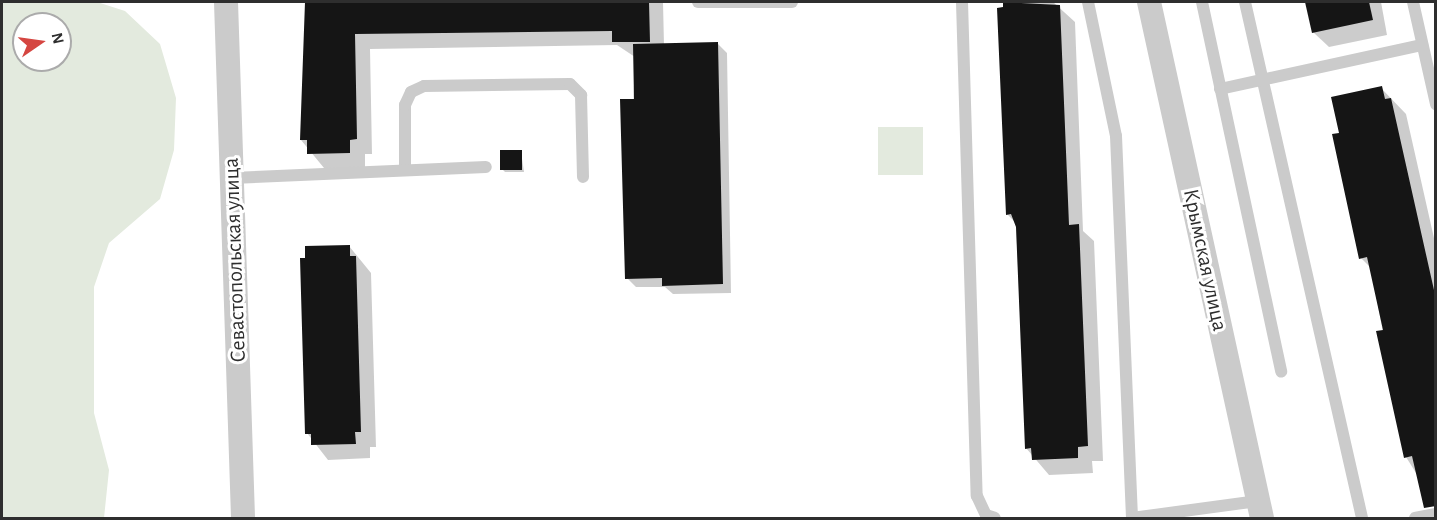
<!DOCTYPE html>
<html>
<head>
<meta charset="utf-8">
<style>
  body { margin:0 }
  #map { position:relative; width:1437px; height:520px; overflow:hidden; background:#fff; font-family:"Alegreya Sans",sans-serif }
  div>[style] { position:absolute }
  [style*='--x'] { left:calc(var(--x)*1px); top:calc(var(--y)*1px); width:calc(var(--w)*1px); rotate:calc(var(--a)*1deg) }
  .green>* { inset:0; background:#e3eade; transform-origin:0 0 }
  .shadow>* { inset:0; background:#0003 }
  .building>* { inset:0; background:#151515; transform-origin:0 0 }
  .service>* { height:12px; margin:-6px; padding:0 6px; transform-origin:6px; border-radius:6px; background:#cbcbcb }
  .minor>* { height:24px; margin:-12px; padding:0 12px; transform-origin:12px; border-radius:12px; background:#cbcbcb }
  span { translate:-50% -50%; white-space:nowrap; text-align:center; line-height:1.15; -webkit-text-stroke:6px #fff; paint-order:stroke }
  .street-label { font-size:22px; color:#2e2e2e }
  .frame { position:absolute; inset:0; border:3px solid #2e2e2e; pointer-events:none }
  .north { position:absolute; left:12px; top:12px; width:60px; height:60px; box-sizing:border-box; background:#fff; border:2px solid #ababab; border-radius:50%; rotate:77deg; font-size:16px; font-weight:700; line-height:24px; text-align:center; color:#2e2e2e }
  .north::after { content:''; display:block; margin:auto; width:21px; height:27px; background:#d54641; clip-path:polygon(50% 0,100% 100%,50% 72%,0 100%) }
</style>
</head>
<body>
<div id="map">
  <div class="green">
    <i style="clip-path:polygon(evenodd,2px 2px,97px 2px,125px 11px,160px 44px,176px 98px,174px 150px,160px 199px,109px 243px,94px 287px,94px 413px,109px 470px,104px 518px,2px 518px,2px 2px,24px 24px,60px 24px,60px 60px,24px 60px,24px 24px)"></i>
    <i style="left:878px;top:127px;width:45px;height:48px"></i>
  </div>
  <div class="shadow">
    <i style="clip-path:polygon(306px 2px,663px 2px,664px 45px,718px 44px,727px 53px,731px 293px,673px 294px,665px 287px,636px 287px,627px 278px,635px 57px,617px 45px,370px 49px,372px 154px,365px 154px,365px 168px,324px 168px,301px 140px)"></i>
    <i style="clip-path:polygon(1004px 2px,1053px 2px,1075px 22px,1083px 231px,1094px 241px,1103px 461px,1092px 461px,1093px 473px,1049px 475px,1026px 448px,1016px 223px,1007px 214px)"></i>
    <i style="clip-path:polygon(1307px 2px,1381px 2px,1387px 35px,1329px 47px,1313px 32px)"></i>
    <i style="clip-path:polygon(1381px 88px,1406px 114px,1436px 247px,1436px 505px,1406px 457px,1371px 268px,1361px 258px,1341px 134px)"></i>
    <i style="clip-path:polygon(521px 152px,524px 172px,505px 172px,502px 169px)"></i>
    <i style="clip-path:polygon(349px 246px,371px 273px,376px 447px,370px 447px,370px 458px,328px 460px,307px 433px)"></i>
  </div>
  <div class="building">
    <i style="clip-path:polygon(305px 2px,649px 2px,650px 42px,612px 42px,612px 31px,355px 34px,357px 139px,350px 140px,350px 153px,307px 154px,307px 140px,300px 140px)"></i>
    <i style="clip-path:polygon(1003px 2px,1060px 5px,1069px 225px,1079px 224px,1088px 446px,1078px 447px,1078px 458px,1032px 460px,1031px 448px,1025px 449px,1016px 227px,1011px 214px,1006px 215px,997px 8px,1003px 7px)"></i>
    <i style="clip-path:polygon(1305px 2px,1369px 2px,1373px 20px,1312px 33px)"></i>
    <i style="clip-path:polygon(718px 42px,723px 284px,662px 286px,662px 278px,625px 279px,620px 99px,634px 99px,633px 44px)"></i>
    <i style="clip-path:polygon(1382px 86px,1385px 99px,1391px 98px,1436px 299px,1436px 506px,1424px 508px,1412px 456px,1404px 458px,1376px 331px,1383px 330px,1367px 257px,1359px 259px,1332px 134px,1339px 133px,1331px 97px)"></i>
    <i style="left:500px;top:150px;width:22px;height:20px"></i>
    <i style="clip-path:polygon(350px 245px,350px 256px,356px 256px,361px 432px,355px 432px,356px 444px,311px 445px,311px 434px,305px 434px,300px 258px,305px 258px,305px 246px)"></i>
  </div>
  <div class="service">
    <i style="--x:698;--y:2;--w:94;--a:0"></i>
    <i style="--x:962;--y:2;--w:494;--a:88.3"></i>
    <i style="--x:977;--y:496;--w:21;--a:65"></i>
    <i style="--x:986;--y:515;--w:9;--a:18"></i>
    <i style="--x:1088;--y:2;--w:137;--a:78.2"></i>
    <i style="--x:1116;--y:136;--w:382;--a:87.6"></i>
    <i style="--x:1202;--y:2;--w:378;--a:77.9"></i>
    <i style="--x:1245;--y:2;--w:529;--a:77.22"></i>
    <i style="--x:1413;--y:2;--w:105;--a:77.3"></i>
    <i style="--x:1220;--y:89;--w:207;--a:-12.3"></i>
    <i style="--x:405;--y:168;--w:63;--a:-90"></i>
    <i style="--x:405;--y:105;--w:14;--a:-65"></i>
    <i style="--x:411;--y:92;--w:14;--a:-25"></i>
    <i style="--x:424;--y:86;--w:146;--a:-0.8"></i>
    <i style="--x:570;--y:84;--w:16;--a:45"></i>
    <i style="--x:581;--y:95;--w:82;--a:88.6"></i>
    <i style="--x:232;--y:178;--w:254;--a:-2.5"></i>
    <i style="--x:1132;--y:518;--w:127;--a:-7.7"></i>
    <i style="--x:1415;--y:518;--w:21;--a:-11"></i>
  </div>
  <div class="minor">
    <i style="--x:226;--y:2;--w:516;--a:88.11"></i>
    <i style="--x:1149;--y:2;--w:528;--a:77.65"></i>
  </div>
  <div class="street-label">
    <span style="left:235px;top:260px;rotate:-92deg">Севастопольская улица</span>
    <span style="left:1205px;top:260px;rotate:78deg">Крымская улица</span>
  </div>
  <div class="frame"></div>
  <div class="north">N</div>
</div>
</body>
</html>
